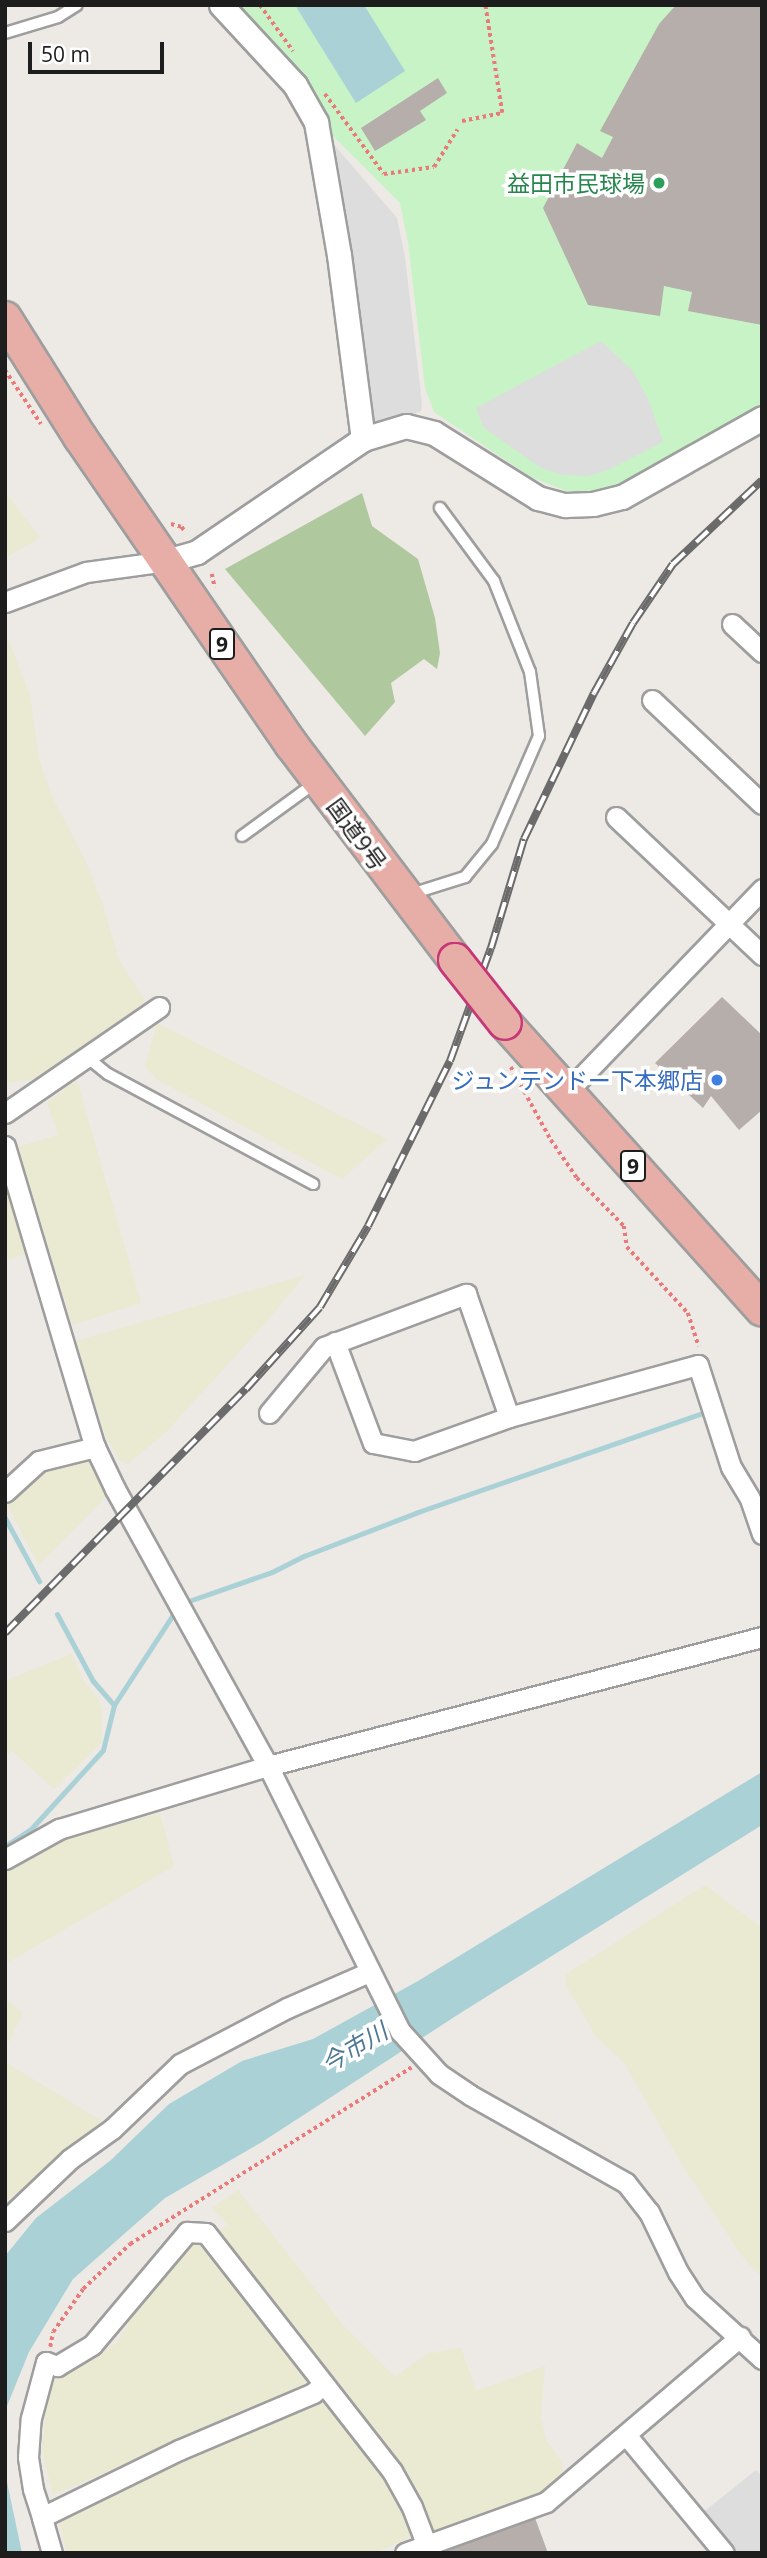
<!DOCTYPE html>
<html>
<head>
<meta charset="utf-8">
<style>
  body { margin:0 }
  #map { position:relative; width:767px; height:2558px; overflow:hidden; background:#ede9e4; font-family:"Open Sans","Noto Sans JP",sans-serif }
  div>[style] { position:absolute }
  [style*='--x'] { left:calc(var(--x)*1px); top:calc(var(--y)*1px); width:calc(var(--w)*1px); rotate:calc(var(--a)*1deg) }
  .farmland>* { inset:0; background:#eae9d2 }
  .forest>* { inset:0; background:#afc89e }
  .park>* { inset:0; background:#c7f3c6 }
  .parking>* { inset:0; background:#ddd }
  .water>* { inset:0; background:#a9d1d6 }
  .stream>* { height:5px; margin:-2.5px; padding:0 2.5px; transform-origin:2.5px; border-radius:2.5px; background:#a9d1d6 }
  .building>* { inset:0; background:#b6aeaa }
  .path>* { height:3.5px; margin-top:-1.75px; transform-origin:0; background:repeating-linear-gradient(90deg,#ea7979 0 3.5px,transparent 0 7px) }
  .roads { filter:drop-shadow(2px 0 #9e9e9e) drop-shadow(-2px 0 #9e9e9e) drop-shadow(0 2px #9e9e9e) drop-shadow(0 -2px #9e9e9e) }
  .service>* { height:10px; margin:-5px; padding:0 5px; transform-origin:5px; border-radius:5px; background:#fff }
  .minor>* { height:19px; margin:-9.5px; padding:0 9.5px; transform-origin:9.5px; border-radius:9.5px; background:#fff }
  .tertiary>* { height:23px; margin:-11.5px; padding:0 11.5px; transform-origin:11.5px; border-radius:11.5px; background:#fff }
  .trunk>* { height:32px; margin:-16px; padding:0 16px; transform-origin:16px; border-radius:16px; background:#e7aea8 }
  .rail>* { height:8px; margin-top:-4px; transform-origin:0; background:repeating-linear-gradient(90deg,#fff 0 16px,#6b6b6b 0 32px); box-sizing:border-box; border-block:2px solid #6b6b6b }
  .bridges { filter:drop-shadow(2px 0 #c63777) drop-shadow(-2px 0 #c63777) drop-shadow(0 2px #c63777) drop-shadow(0 -2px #c63777) }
  .trunk-bridge>* { height:32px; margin:-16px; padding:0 16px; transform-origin:16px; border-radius:16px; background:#e7aea8 }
  .dots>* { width:19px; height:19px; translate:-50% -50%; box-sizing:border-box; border:4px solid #fff; border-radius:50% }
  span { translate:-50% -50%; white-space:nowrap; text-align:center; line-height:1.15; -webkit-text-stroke:7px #fff; paint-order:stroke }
  .shield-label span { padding:2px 5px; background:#fff; border:2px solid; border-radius:5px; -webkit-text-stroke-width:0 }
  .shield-label { font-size:21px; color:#1d1d1d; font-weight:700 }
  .leisure-label { font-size:23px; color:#27864d }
  .right { translate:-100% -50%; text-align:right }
  .street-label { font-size:23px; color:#1d1d1d }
  .shop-label { font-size:23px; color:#366cbe }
  .water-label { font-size:24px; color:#4d7894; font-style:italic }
  .frame { position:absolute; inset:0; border:7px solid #1d1d1d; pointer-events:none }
  .scale { position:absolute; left:28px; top:42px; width:136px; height:32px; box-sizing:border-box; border:4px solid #1d1d1d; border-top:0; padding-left:9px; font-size:21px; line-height:24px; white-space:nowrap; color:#1d1d1d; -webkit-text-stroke:5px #fff; paint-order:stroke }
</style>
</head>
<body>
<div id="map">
  <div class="farmland">
    <i style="clip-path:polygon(5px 492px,40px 538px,5px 558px)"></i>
    <i style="clip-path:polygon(8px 639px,30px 696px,39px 759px,51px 794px,85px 860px,103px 905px,119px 960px,146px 1002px,39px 1078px,5px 1083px,5px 640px)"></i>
    <i style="clip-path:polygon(157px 1023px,387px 1139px,342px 1179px,156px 1079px,145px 1066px)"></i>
    <i style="clip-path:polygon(77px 1080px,141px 1303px,72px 1325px,18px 1147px,58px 1135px,47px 1103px)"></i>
    <i style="clip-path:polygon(5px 1173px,29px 1253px,5px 1260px)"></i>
    <i style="clip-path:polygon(305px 1275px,269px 1319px,166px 1432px,128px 1464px,120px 1461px,106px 1437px,76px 1341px)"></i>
    <i style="clip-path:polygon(78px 1456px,94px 1458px,112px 1491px,39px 1565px,5px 1502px,34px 1472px)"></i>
    <i style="clip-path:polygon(72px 1654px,83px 1680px,99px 1700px,102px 1710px,101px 1743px,54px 1789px,12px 1751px,5px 1756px,5px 1681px)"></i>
    <i style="clip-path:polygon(160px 1813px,174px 1866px,5px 1964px,5px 1867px,58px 1841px)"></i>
    <i style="clip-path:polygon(705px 1885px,762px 1928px,762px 2277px,741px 2255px,680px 2161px,624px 2063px,596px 2036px,566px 1985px,565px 1975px)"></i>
    <i style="clip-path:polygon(5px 1999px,23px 2013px,5px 2049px)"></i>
    <i style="clip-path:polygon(5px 2062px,102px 2121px,86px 2138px,5px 2202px)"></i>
    <i style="clip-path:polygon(238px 2190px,343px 2325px,395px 2377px,427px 2354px,461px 2348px,476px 2391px,545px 2366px,541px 2416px,546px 2440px,562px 2462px,563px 2473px,552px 2487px,540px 2495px,436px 2531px,427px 2526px,392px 2454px,216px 2233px,228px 2225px,212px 2208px)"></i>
    <i style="clip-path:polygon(190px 2243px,201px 2244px,307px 2380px,300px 2387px,53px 2495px,42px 2450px,48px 2390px,63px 2371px,117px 2343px,137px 2308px)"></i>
    <i style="clip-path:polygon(327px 2395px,388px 2474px,415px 2535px,375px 2553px,67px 2553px,59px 2523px,66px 2513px)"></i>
  </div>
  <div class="forest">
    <i style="clip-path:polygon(362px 493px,372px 526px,418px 559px,435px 618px,440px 653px,437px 669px,424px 659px,391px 683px,395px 702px,365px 736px,225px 569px)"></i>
  </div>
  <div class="park">
    <i style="clip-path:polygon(237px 5px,762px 5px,762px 403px,624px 481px,596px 492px,566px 491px,531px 477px,434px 412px,425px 388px,408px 242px,400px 203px,327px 130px)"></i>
  </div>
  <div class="parking">
    <i style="clip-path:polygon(330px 140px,397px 218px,405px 257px,422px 403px,421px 411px,382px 428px,369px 417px)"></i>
    <i style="clip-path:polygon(601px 341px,633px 371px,649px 401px,663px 442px,608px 470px,588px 476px,563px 475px,541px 468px,483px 427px,476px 408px)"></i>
    <i style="clip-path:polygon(756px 2470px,762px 2476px,762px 2553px,733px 2553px,701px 2514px)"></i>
  </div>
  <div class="water">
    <i style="clip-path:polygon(295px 5px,364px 5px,405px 71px,356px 103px)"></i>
    <i style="clip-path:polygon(762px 1772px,762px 1825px,462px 2012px,262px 2142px,165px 2198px,73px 2279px,29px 2352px,7px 2406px,7px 2482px,22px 2553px,5px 2553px,5px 2256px,36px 2218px,111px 2160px,169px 2104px,242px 2061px,313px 2039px,418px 1981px)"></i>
  </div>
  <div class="stream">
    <i style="--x:5;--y:1518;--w:72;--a:61.6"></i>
    <i style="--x:183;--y:1603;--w:94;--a:-19.2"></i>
    <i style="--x:272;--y:1572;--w:36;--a:-27"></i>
    <i style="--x:304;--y:1556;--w:122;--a:-21.1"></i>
    <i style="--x:418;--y:1512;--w:304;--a:-19.2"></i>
    <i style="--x:57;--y:1614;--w:76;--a:61.8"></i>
    <i style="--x:93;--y:1681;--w:32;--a:49"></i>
    <i style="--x:5;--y:1846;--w:30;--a:-33"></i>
    <i style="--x:30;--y:1830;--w:108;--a:-47.6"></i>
    <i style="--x:103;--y:1750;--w:46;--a:-76.3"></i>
    <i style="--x:114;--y:1705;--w:113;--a:-56.9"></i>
  </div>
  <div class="building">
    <i style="clip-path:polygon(676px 5px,762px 5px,762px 325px,688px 311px,692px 292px,664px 286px,660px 316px,588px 305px,543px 208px,577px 143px,602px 158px,613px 137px,600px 131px,659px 24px)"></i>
    <i style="clip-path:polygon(438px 78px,447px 93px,420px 111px,426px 120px,375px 151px,361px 128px)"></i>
    <i style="clip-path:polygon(722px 997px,762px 1035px,762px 1110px,739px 1130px,711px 1096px,703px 1108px,655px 1063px)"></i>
    <i style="clip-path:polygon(535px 2518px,548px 2553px,442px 2553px)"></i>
  </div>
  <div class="path">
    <i style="--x:260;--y:5;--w:57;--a:54.3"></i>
    <i style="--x:325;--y:94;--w:99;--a:53.6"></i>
    <i style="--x:384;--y:174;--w:50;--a:-8"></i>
    <i style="--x:434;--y:167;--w:44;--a:-58.1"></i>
    <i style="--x:462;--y:121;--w:41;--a:-11.3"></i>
    <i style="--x:502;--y:113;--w:109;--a:-98.9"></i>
    <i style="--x:5;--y:370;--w:65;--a:56.3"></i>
    <i style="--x:171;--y:524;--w:11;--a:15"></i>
    <i style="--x:182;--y:527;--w:6;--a:59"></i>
    <i style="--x:212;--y:574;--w:14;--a:78"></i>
    <i style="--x:511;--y:1067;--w:83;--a:61.3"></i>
    <i style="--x:551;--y:1140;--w:46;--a:55.6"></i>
    <i style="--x:577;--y:1178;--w:67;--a:45.6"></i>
    <i style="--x:624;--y:1226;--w:21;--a:82"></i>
    <i style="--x:627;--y:1247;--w:90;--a:47.3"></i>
    <i style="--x:688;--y:1313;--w:35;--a:72"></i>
    <i style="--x:50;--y:2347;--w:15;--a:-79"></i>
    <i style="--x:53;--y:2332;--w:52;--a:-55.1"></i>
    <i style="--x:83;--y:2289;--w:65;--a:-43.8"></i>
    <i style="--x:130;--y:2244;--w:332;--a:-32.1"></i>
  </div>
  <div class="roads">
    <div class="service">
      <i style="--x:5;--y:33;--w:55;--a:-16.8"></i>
      <i style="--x:58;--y:17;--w:22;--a:-32"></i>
      <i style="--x:242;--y:836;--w:90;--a:-36"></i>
      <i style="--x:411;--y:894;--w:57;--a:-17.5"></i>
      <i style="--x:465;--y:877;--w:43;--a:-50.7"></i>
      <i style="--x:492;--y:844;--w:118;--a:-66.5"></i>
      <i style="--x:539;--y:736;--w:65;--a:-98"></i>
      <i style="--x:530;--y:672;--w:98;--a:-111.6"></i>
      <i style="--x:494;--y:581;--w:91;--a:-126.5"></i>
      <i style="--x:88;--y:1058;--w:26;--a:39"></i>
      <i style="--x:108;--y:1074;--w:233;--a:28.2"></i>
    </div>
    <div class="minor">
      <i style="--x:5;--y:602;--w:86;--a:-20.3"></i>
      <i style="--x:86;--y:572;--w:81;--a:-7.8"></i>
      <i style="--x:732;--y:624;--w:41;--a:43"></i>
      <i style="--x:652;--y:700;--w:151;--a:43.4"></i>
      <i style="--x:616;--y:817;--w:201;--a:43.4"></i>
      <i style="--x:566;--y:1093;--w:283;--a:-46.1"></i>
      <i style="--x:5;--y:1113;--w:187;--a:-34.5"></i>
      <i style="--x:5;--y:1146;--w:314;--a:73.4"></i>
      <i style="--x:95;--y:1447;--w:47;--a:64.5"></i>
      <i style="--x:115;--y:1489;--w:316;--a:61.1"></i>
      <i style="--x:268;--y:1766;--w:296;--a:63.5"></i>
      <i style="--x:400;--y:2031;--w:58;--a:47.8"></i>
      <i style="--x:439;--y:2074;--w:37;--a:34"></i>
      <i style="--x:470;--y:2095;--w:179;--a:29.4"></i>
      <i style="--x:626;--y:2183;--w:37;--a:52"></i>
      <i style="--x:649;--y:2212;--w:67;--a:64.2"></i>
      <i style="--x:678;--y:2272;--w:31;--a:57"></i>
      <i style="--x:695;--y:2298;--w:91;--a:42.3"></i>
      <i style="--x:335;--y:1342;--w:108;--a:69.4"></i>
      <i style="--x:373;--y:1443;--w:42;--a:11"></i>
      <i style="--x:414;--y:1451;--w:101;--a:-19.7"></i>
      <i style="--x:509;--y:1417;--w:196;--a:-15.4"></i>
      <i style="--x:698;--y:1365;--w:107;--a:72.1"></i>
      <i style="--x:731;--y:1467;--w:37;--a:59"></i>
      <i style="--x:750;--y:1499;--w:37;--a:71"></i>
      <i style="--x:269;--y:1413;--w:86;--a:-50.2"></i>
      <i style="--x:324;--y:1347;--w:152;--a:-20.5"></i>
      <i style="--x:466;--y:1294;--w:130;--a:70.7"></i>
      <i style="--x:5;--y:1492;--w:46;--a:-42.4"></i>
      <i style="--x:39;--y:1461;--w:58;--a:-14"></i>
      <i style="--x:5;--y:1859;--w:62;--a:-29.1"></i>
      <i style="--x:59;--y:1829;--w:218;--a:-16.8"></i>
      <i style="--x:268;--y:1766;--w:511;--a:-14.64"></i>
      <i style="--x:5;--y:2221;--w:90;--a:-43.6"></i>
      <i style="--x:70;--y:2159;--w:52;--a:-35.5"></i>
      <i style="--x:112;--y:2129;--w:94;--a:-43.7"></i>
      <i style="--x:180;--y:2064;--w:121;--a:-27.6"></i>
      <i style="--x:287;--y:2008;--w:90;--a:-23.7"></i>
      <i style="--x:626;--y:2435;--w:153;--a:50.3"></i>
      <i style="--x:42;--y:2517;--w:29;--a:-108"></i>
      <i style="--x:33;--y:2489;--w:32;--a:-99"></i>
      <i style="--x:28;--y:2457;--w:39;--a:-86"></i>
      <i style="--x:31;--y:2418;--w:58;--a:-75"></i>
      <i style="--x:46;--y:2362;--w:12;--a:20"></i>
      <i style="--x:57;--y:2366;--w:41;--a:-31"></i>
      <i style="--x:92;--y:2345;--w:148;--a:-49.9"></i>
      <i style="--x:187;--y:2232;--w:19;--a:3"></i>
      <i style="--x:206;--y:2233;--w:302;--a:52"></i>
      <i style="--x:392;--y:2471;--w:41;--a:60.9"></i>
      <i style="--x:412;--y:2507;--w:40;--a:69"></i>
      <i style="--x:52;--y:2553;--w:37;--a:-106"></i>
      <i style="--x:42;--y:2517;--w:153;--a:-26.1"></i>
      <i style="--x:179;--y:2450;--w:146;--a:-23"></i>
      <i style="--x:313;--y:2393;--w:14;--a:-39"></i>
      <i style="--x:405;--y:2553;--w:150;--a:-19.9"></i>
      <i style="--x:546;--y:2502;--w:255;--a:-40.4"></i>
    </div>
    <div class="tertiary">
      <i style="--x:221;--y:5;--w:109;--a:47.2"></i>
      <i style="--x:295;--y:85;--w:43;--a:60.4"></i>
      <i style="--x:316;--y:122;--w:135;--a:80.2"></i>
      <i style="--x:339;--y:255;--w:186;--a:82.6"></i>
      <i style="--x:166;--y:561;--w:32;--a:-16"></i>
      <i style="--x:197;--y:552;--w:201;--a:-34.2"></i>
      <i style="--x:363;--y:439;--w:45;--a:-16.8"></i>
      <i style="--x:406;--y:426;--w:29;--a:14"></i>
      <i style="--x:434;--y:433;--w:123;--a:32"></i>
      <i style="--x:538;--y:498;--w:28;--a:15"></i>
      <i style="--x:565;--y:505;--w:28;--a:-2"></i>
      <i style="--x:593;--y:504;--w:30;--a:-14"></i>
      <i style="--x:622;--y:497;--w:161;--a:-29.4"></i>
    </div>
    <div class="trunk">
      <i style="--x:5;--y:318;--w:141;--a:57.8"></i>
      <i style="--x:80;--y:437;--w:373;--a:55.5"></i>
      <i style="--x:291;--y:744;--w:271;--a:52.8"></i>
      <i style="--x:505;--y:1023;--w:385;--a:48.1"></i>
    </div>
  </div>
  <div class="rail">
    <i style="--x:5;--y:1633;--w:343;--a:-45.4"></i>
    <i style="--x:246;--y:1389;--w:110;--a:-47.9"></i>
    <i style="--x:320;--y:1307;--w:94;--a:-59.3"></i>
    <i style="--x:368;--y:1226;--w:184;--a:-63.6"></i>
    <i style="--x:450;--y:1061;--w:120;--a:-70.1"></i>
    <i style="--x:491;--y:948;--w:114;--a:-73.2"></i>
    <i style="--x:524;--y:839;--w:162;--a:-64.4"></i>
    <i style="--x:594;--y:693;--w:80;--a:-60.9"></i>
    <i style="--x:633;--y:623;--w:71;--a:-55.9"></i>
    <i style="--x:673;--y:564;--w:122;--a:-43.3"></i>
  </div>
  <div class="bridges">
    <div class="trunk-bridge">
      <i style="--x:455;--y:960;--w:80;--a:51.6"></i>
    </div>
  </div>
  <div class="dots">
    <i style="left:659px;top:183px;background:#2e9e5b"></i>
    <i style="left:717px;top:1080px;background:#3f7fe0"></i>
  </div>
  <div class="shield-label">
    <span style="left:222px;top:644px">9</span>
    <span style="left:633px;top:1166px">9</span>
  </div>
  <div class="leisure-label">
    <span class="right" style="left:645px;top:183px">益田市民球場</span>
  </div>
  <div class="street-label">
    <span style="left:357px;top:834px;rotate:54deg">国道9号</span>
  </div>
  <div class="shop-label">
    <span class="right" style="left:703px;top:1080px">ジュンテンドー下本郷店</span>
  </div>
  <div class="water-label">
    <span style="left:354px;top:2047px;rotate:-31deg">今市川</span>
  </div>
  <div class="frame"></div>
  <div class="scale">50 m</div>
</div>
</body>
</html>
